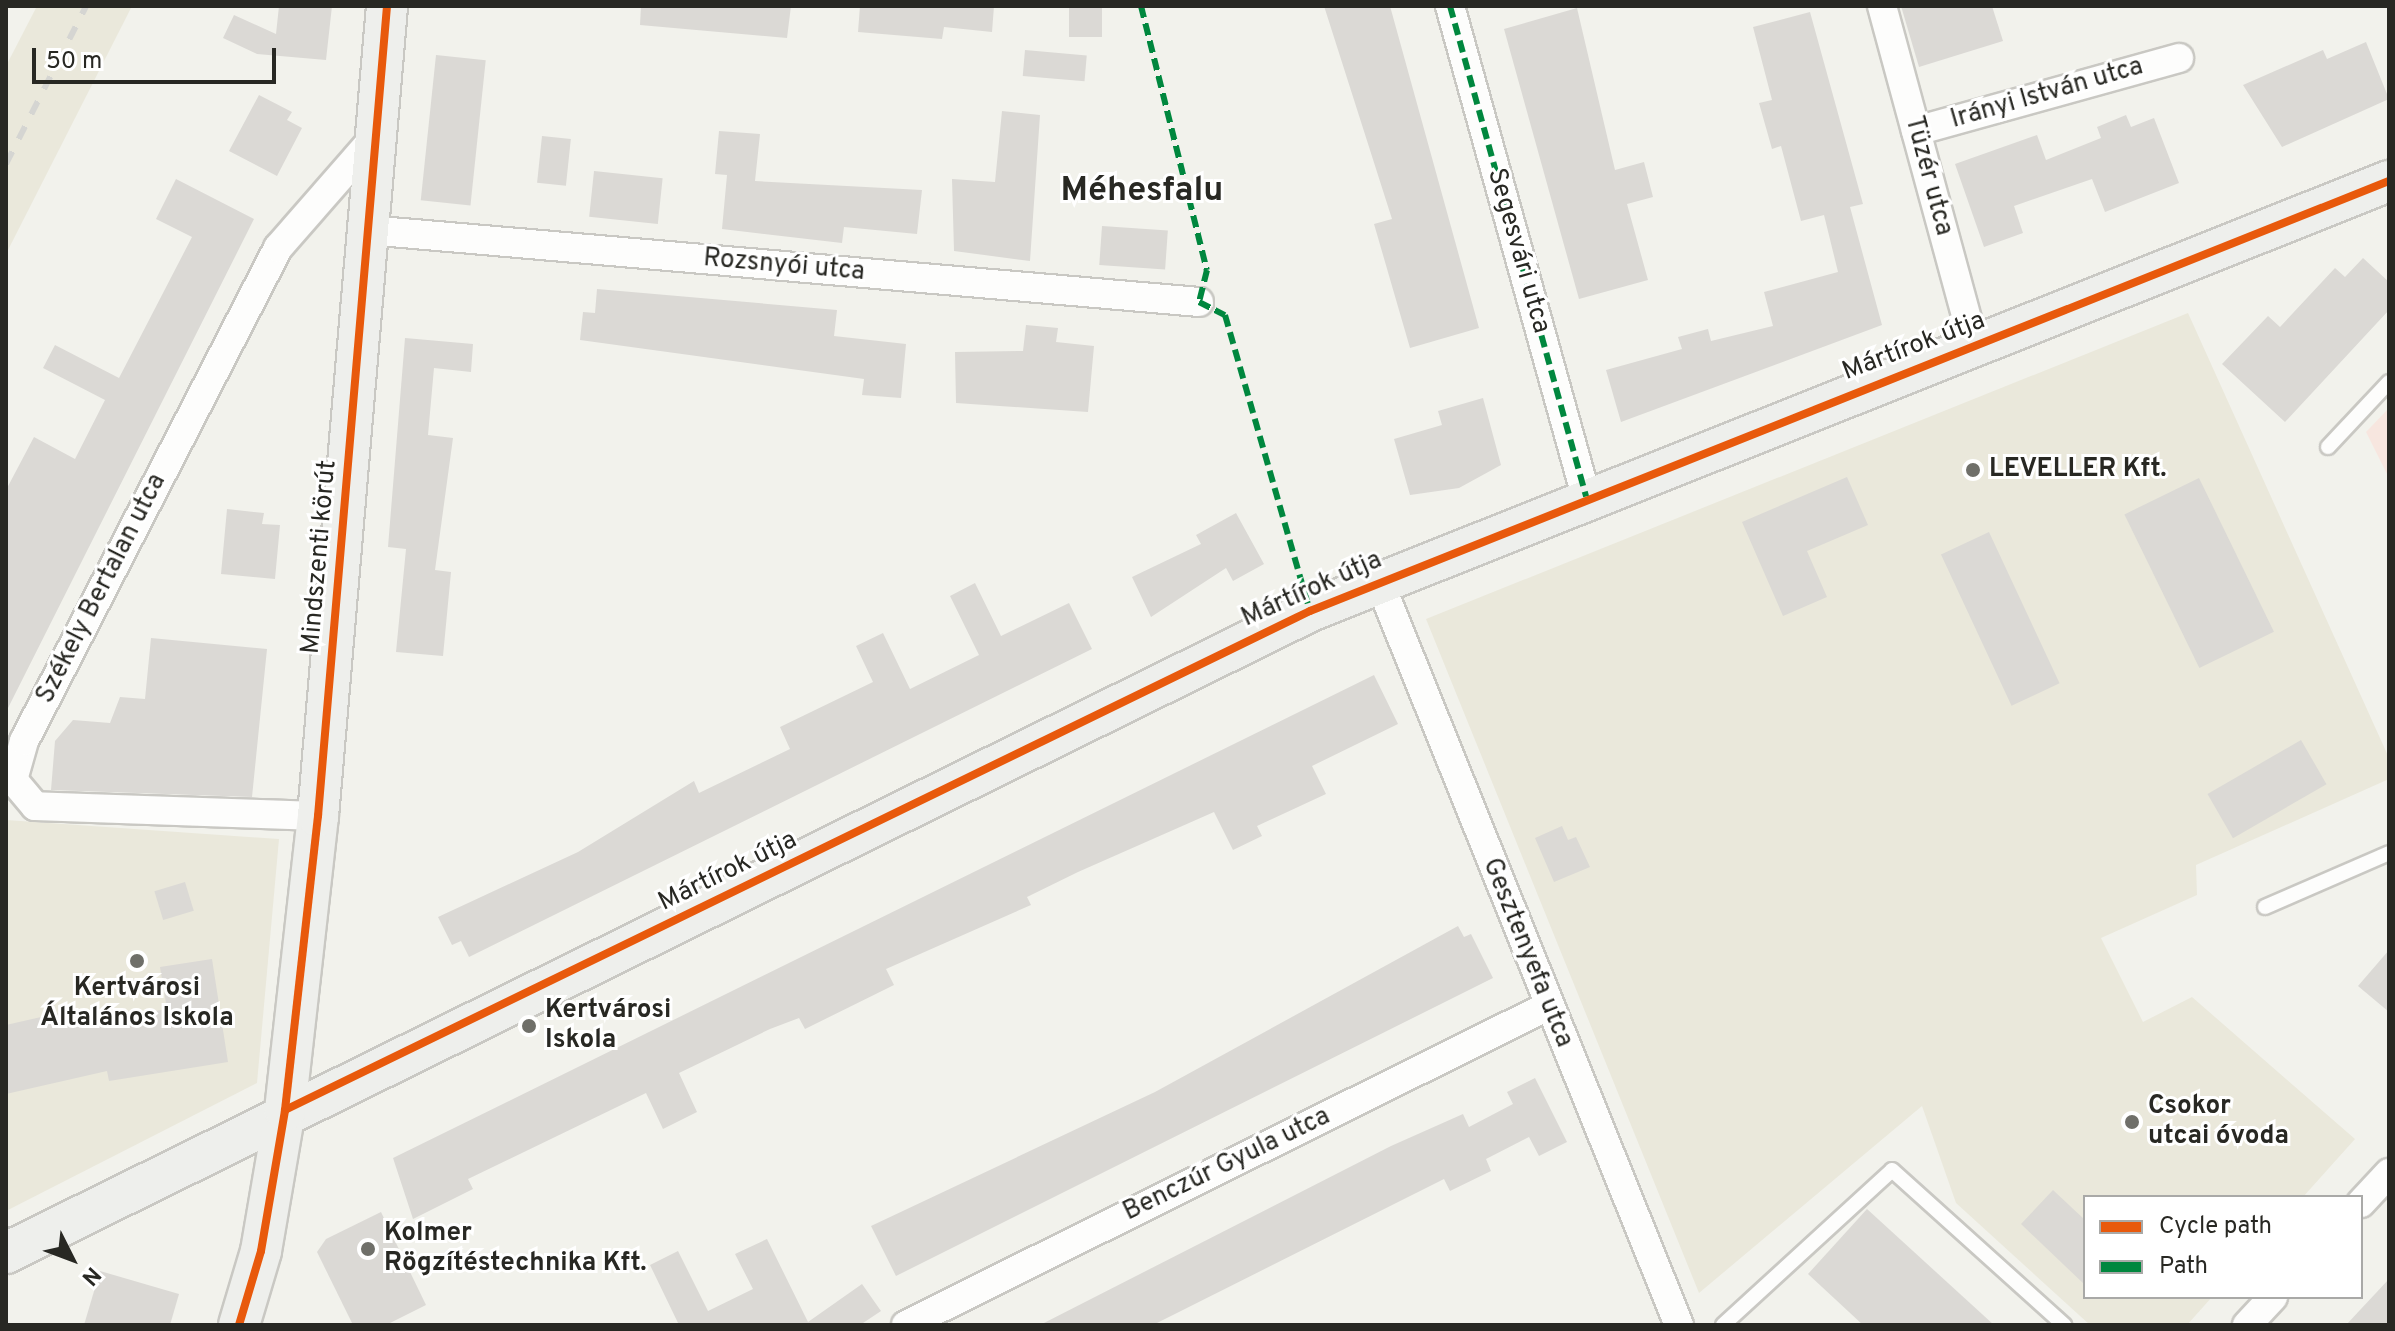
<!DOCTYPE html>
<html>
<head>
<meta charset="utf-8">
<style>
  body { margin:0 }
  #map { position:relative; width:2395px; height:1331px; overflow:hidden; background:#f2f2ec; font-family:Overpass,sans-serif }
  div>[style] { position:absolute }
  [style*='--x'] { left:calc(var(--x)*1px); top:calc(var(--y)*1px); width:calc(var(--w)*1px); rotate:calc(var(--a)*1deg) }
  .built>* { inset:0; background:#eae8db }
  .green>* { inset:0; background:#f7e6df }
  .building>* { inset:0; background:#dbd9d5; transform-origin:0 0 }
  .roads { filter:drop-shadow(2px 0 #c9c8c3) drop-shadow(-2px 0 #c9c8c3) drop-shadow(0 2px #c9c8c3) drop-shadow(0 -2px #c9c8c3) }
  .lane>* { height:14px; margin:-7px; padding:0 7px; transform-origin:7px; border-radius:7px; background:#fdfdfc }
  .street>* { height:28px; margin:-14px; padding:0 14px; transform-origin:14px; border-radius:14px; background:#fdfdfc }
  .secondary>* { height:40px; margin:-20px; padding:0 20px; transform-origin:20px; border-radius:20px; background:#eeefec }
  .rail>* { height:6px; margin-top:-3px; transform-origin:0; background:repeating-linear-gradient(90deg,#d5d5d2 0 14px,transparent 0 28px) }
  .quiet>* { height:6px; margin-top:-3px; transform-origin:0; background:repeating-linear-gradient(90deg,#00873e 0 12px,transparent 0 18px) }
  .cycleway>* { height:8px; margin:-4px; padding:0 4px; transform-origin:4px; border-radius:4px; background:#e8590c }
  .dots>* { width:22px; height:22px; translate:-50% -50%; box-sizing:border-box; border:4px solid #fff; border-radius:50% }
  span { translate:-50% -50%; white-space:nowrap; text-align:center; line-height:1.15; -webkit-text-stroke:6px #fff; paint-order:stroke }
  .street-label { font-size:26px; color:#282823 }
  .poi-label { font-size:26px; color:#282823; font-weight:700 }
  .left { translate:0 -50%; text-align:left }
  .district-label { font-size:34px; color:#282823; font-weight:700 }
  .frame { position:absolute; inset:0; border:8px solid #282823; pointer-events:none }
  .legend { position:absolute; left:2083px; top:1195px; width:280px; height:104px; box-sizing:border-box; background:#fff; border:2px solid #a9a9a7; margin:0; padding:10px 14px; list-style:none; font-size:24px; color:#282823 }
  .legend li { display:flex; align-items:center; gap:16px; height:40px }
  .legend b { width:40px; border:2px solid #a9a9a7 }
  .north { position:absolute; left:32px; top:1219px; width:80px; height:80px; -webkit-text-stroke:6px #fff; paint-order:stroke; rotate:132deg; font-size:22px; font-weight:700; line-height:32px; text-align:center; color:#282823 }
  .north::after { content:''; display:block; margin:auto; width:28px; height:36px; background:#282823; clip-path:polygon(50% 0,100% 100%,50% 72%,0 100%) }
  .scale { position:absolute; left:32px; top:48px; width:244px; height:36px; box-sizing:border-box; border:4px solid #282823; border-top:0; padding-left:10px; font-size:24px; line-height:28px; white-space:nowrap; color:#282823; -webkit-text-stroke:6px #fff; paint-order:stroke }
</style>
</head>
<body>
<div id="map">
  <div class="built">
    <i style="clip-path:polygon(37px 6px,132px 6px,6px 254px,6px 66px)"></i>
    <i style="clip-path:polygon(2188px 313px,2389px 758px,2389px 779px,2196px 865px,2197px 895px,2101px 938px,2143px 1022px,2192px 997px,2355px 1139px,2303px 1197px,2085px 1197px,2085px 1297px,2212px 1297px,2187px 1325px,2090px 1325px,1956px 1203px,1922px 1106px,1699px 1293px,1426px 619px)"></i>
    <i style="clip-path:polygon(6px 820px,279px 839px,257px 1083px,6px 1211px)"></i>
  </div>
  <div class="green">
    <i style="clip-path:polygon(2389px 408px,2389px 478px,2366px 432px)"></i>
  </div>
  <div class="building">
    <i style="clip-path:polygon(279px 6px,332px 6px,326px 60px,257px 54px,223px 38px,234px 15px,276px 34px)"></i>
    <i style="clip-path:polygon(641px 6px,791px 6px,787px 38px,640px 25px)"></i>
    <i style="clip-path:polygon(860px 6px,994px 6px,992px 32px,944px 27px,942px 39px,858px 32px)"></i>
    <i style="left:1069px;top:6px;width:33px;height:31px"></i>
    <i style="clip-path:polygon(1324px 6px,1390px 6px,1479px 328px,1410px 348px,1374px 224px,1392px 219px)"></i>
    <i style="clip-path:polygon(1901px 6px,1992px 6px,2003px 41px,1919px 67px)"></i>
    <i style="clip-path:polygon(1577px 8px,1615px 170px,1644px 162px,1653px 197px,1627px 204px,1648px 280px,1579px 299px,1504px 29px)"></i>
    <i style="clip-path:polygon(1810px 12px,1863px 204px,1850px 207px,1882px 325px,1621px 422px,1606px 370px,1682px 349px,1678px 337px,1708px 329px,1711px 341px,1773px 326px,1764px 292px,1838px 272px,1824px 215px,1801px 221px,1781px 146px,1772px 149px,1759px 103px,1772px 100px,1753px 27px)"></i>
    <i style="clip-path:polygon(2366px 42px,2389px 99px,2282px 147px,2243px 85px,2323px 50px,2327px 59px)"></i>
    <i style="left:1025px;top:50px;width:62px;height:26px;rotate:5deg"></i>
    <i style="left:436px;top:55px;width:50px;height:146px;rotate:6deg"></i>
    <i style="clip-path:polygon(259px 95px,292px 112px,287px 120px,302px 128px,277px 176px,229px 151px)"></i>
    <i style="clip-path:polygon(1002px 111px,1040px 115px,1030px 261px,954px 251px,952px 179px,995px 182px)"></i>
    <i style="clip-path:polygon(2126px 115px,2131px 127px,2154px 118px,2179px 183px,2105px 212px,2092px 179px,2014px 206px,2023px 233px,1984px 247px,1955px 164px,2037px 135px,2046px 160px,2101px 138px,2097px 127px)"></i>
    <i style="clip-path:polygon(719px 131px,760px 134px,755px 181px,922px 190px,917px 234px,844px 227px,842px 243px,722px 229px,727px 175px,715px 174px)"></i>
    <i style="left:542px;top:136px;width:29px;height:47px;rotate:6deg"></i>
    <i style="left:594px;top:171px;width:69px;height:46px;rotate:6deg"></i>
    <i style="clip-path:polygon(176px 179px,254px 219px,6px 712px,6px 490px,34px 437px,75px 459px,105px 400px,43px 368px,55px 345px,119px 378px,192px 237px,156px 219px)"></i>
    <i style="left:1102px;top:226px;width:66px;height:39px;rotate:4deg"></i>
    <i style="clip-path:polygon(2363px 258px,2389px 282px,2389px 310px,2285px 422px,2222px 364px,2268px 316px,2280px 327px,2335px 268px,2345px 277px)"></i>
    <i style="clip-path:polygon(597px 289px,837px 310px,834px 336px,906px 344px,901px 398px,862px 395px,864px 379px,580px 340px,583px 312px,595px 313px)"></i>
    <i style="clip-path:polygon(1026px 325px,1058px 328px,1056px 342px,1094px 346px,1088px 412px,956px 403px,955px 352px,1023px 351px)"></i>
    <i style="clip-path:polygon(405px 338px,473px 344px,471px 372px,434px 368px,428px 435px,453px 438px,435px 570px,451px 572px,443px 656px,396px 652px,406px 549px,388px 547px)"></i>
    <i style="clip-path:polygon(1483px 398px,1501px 465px,1459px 488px,1410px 495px,1394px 439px,1442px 425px,1438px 411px)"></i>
    <i style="clip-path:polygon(1847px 477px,1868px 525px,1807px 551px,1827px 597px,1783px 616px,1742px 522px)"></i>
    <i style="left:2199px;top:478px;width:171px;height:83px;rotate:64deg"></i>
    <i style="clip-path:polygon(227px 509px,264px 513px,262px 524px,280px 525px,275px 579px,221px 574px)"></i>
    <i style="clip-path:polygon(1236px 513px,1264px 564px,1233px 581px,1226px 568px,1151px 617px,1132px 577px,1201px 544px,1196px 535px)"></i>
    <i style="left:1989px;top:532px;width:167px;height:53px;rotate:65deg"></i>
    <i style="clip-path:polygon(975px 583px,1001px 636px,1069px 603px,1092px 649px,469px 957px,461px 941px,452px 945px,438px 917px,578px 852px,694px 781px,699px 793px,790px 749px,780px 727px,873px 682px,856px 646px,883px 633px,910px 689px,979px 655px,950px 596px)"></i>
    <i style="clip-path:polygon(151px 638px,267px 649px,252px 797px,51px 790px,55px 741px,73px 720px,110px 723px,120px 697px,145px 699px)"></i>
    <i style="clip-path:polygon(1374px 675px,1398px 724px,1312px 766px,1326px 794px,1257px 826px,1262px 836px,1233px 850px,1214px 812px,1078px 872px,1027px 897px,1031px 905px,886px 969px,894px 985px,805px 1029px,799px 1018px,770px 1029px,679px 1073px,697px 1112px,663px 1129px,646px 1093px,468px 1179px,473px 1189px,413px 1219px,393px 1158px)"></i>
    <i style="left:2301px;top:740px;width:51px;height:108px;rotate:60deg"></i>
    <i style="clip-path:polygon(1562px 826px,1568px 840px,1576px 837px,1590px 867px,1554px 882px,1535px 838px)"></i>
    <i style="left:185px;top:882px;width:30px;height:32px;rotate:73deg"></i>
    <i style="clip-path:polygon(1458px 926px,1464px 937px,1471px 934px,1493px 978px,896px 1276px,871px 1226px,1155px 1092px)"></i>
    <i style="clip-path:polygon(2389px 950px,2389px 1012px,2358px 986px)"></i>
    <i style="clip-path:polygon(212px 959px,228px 1062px,109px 1081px,107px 1071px,6px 1094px,6px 1025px,63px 1012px,66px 1026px,167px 1009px,160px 967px)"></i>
    <i style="clip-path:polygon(1535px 1078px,1567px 1142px,1539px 1156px,1529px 1137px,1486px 1159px,1491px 1171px,1450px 1191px,1444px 1179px,1153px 1325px,1040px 1325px,1391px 1146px,1463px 1114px,1469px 1127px,1513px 1104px,1507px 1092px)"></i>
    <i style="clip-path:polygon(2053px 1190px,2085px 1220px,2085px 1285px,2021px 1224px)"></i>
    <i style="clip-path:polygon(1867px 1209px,1994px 1325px,1863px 1325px,1808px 1274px)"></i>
    <i style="clip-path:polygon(381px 1212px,426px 1305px,386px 1325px,353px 1325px,317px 1252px,326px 1239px)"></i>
    <i style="clip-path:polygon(767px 1239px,808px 1322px,862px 1284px,881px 1311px,860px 1325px,679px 1325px,650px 1265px,678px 1251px,708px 1311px,753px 1289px,735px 1254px)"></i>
    <i style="clip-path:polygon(100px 1271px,179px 1294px,170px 1325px,84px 1325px)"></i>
    <i style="clip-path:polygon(2389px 1279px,2389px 1325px,2346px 1325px)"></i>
  </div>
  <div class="roads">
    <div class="lane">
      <i style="--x:2328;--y:447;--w:89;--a:-46.8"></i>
      <i style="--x:2265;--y:907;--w:135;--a:-23.5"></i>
      <i style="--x:1723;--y:1325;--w:229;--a:-42.5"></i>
      <i style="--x:1892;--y:1170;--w:232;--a:42"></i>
    </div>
    <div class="street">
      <i style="--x:1450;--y:6;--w:509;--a:74.49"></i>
      <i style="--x:1882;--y:6;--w:351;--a:74.8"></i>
      <i style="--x:1916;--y:131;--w:273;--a:-15.5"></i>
      <i style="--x:368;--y:230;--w:834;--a:4.95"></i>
      <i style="--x:1379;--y:581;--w:802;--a:68.04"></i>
      <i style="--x:318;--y:816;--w:283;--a:-178"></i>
      <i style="--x:35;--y:806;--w:34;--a:-130"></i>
      <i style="--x:13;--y:780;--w:41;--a:-74.2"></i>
      <i style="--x:24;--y:741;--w:555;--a:-62.74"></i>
      <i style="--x:278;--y:248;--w:147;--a:-48.9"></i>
      <i style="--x:2361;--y:1203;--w:41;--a:-47"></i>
      <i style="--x:906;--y:1325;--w:717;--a:-26.42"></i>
      <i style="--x:2247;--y:1325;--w:38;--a:-47"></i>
    </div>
    <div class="secondary">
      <i style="--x:6;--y:1253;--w:1453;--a:-26.21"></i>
      <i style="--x:1310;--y:611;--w:1162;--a:-21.73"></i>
      <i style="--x:239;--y:1325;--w:77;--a:-73.4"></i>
      <i style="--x:261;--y:1251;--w:143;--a:-80.3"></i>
      <i style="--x:285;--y:1110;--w:296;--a:-83.6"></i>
      <i style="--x:318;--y:816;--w:813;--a:-85.13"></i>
    </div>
  </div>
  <div class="rail">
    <i style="--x:6;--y:164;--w:177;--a:-63.1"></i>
  </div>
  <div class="quiet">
    <i style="--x:1141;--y:6;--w:272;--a:76"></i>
    <i style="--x:1207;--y:270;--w:33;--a:104"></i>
    <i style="--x:1199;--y:302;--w:29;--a:27"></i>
    <i style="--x:1225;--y:315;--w:308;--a:74"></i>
    <i style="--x:1450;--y:6;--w:509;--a:74.49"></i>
  </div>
  <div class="cycleway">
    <i style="--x:285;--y:1110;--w:1140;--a:-25.96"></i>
    <i style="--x:1310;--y:611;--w:1162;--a:-21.73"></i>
    <i style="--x:239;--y:1325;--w:77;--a:-73.4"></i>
    <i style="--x:261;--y:1251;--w:143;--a:-80.3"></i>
    <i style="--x:285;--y:1110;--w:296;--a:-83.6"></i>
    <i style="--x:318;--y:816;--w:813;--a:-85.13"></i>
  </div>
  <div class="dots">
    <i style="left:1973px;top:470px;background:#6f6f69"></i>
    <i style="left:137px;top:961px;background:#6f6f69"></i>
    <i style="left:529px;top:1026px;background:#6f6f69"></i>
    <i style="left:2132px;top:1122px;background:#6f6f69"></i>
    <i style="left:368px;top:1249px;background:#6f6f69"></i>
  </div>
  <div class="street-label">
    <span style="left:2047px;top:94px;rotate:-16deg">Irányi István utca</span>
    <span style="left:1928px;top:176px;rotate:75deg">Tüzér utca</span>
    <span style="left:1518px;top:251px;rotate:74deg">Segesvári utca</span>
    <span style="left:784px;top:266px;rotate:5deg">Rozsnyói utca</span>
    <span style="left:1914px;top:347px;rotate:-21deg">Mártírok útja</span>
    <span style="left:320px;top:557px;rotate:-85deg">Mindszenti körút</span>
    <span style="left:102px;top:589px;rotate:-63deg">Székely Bertalan utca</span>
    <span style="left:1312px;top:590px;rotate:-24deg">Mártírok útja</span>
    <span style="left:728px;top:872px;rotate:-26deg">Mártírok útja</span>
    <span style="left:1527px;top:953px;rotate:68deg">Gesztenyefa utca</span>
    <span style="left:1227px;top:1165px;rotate:-26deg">Benczúr Gyula utca</span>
  </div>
  <div class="poi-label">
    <span class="left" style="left:1989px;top:470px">LEVELLER Kft.</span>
    <span style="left:137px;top:1004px">Kertvárosi<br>Általános Iskola</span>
    <span class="left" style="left:545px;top:1026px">Kertvárosi<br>Iskola</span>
    <span class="left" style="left:2148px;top:1122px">Csokor<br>utcai óvoda</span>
    <span class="left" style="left:384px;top:1249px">Kolmer<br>Rögzítéstechnika Kft.</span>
  </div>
  <div class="district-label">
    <span style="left:1142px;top:192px">Méhesfalu</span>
  </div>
  <div class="frame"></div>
  <ul class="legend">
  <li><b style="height:10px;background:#e8590c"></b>Cycle path</li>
  <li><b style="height:10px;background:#00873e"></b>Path</li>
  </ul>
  <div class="north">N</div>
  <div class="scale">50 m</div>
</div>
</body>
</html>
